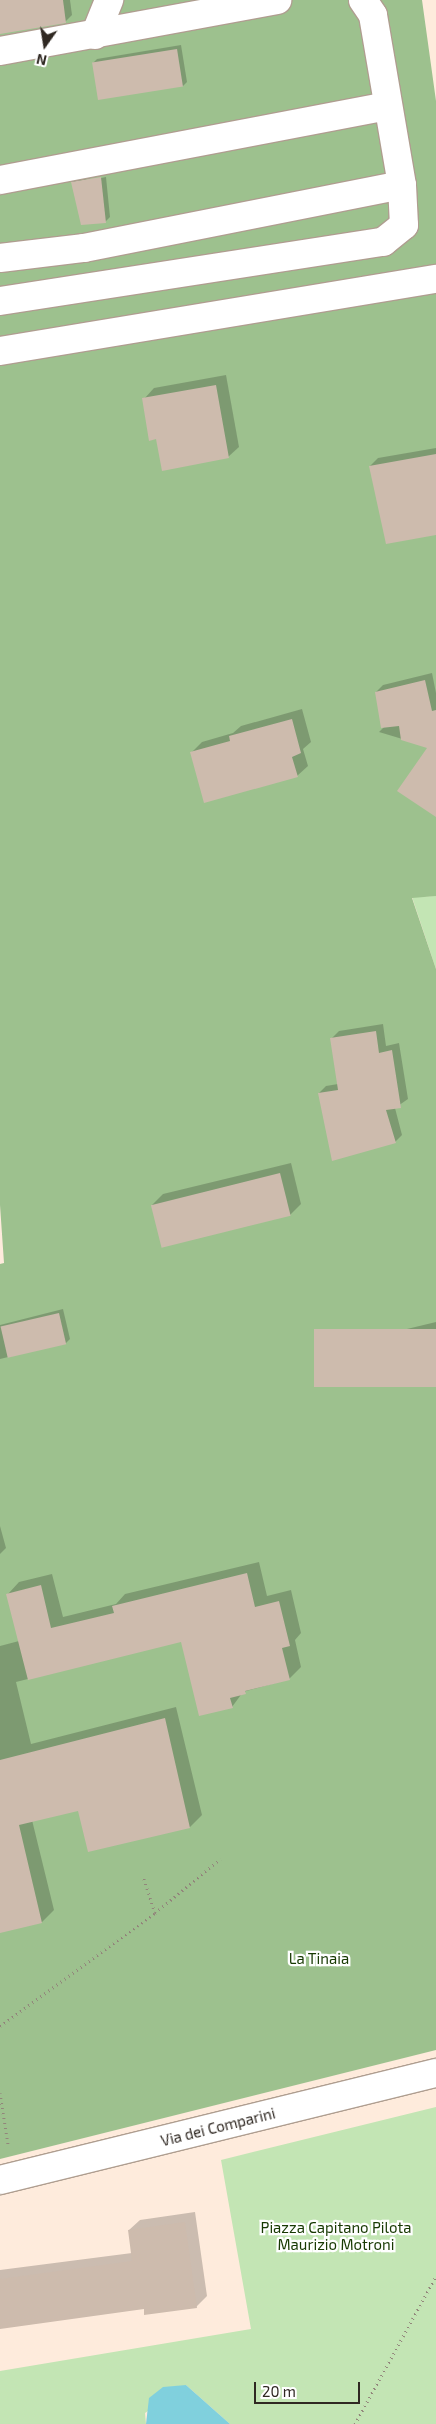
<!DOCTYPE html>
<html>
<head>
<meta charset="utf-8">
<style>
  body { margin:0 }
  #map { position:relative; width:436px; height:2424px; overflow:hidden; background:#feebdc; font-family:"Exo 2",sans-serif }
  div>[style] { position:absolute }
  [style*='--x'] { left:calc(var(--x)*1px); top:calc(var(--y)*1px); width:calc(var(--w)*1px); rotate:calc(var(--a)*1deg) }
  .green>* { inset:0; background:#c3e5b4 }
  .forest>* { inset:0; background:#9dc18e }
  .water>* { inset:0; background:#80d0dd }
  .shadow>* { inset:0; background:#0003 }
  .building>* { inset:0; background:#cdbbad; transform-origin:0 0 }
  .path>* { height:3px; margin-top:-1.5px; transform-origin:0; background:repeating-linear-gradient(90deg,#92857b 0 1px,transparent 0 5px) }
  .roads { filter:drop-shadow(1px 0 #af9e90) drop-shadow(-1px 0 #af9e90) drop-shadow(0 1px #af9e90) drop-shadow(0 -1px #af9e90) }
  .minor>* { height:28px; margin:-14px; padding:0 14px; transform-origin:14px; border-radius:14px; background:#fff }
  span { translate:-50% -50%; white-space:nowrap; text-align:center; line-height:1.15; -webkit-text-stroke:4.5px #fff; paint-order:stroke }
  .park-label { font-size:15px; color:#173902 }
  .street-label { font-size:15px; color:#2f2822 }
  .north { position:absolute; left:20px; top:20px; width:50px; height:50px; -webkit-text-stroke:4px #fff; paint-order:stroke; rotate:193deg; font-size:14px; font-weight:700; line-height:20px; text-align:center; color:#2f2822 }
  .north::after { content:''; display:block; margin:auto; width:18px; height:22px; background:#2f2822; clip-path:polygon(50% 0,100% 100%,50% 72%,0 100%) }
  .scale { position:absolute; left:254px; top:2382px; width:106px; height:22px; box-sizing:border-box; border:2px solid #2f2822; border-top:0; padding-left:6px; font-size:15px; line-height:18px; white-space:nowrap; color:#2f2822; -webkit-text-stroke:4px #fff; paint-order:stroke }
</style>
</head>
<body>
<div id="map">
  <div class="green">
    <i style="clip-path:polygon(436px 896px,436px 969px,412px 897px)"></i>
    <i style="clip-path:polygon(436px 2107px,436px 2424px,230px 2424px,186px 2385px,145px 2413px,146px 2424px,0 2424px,0 2371px,251px 2329px,221px 2160px)"></i>
  </div>
  <div class="forest">
    <i style="clip-path:polygon(0 0,422px 0,436px 101px,436px 896px,412px 898px,436px 969px,436px 2050px,0 2159px,0 1264px,4px 1263px,0 1205px)"></i>
  </div>
  <div class="water">
    <i style="clip-path:polygon(186px 2385px,230px 2424px,146px 2424px,149px 2398px,163px 2387px)"></i>
  </div>
  <div class="shadow">
    <i style="clip-path:polygon(0 0,70px 0,72px 15px,65px 22px,0 32px)"></i>
    <i style="clip-path:polygon(181px 45px,187px 82px,183px 86px,93px 63px,97px 59px)"></i>
    <i style="clip-path:polygon(105px 173px,76px 183px,106px 177px,110px 217px,105px 222px,72px 183px,77px 178px)"></i>
    <i style="clip-path:polygon(226px 375px,239px 447px,228px 457px,157px 438px,144px 399px,154px 388px)"></i>
    <i style="clip-path:polygon(436px 448px,436px 533px,370px 466px,378px 458px)"></i>
    <i style="clip-path:polygon(432px 673px,436px 693px,436px 804px,429px 747px,379px 732px,384px 727px,376px 692px,383px 685px)"></i>
    <i style="clip-path:polygon(302px 709px,311px 742px,303px 749px,308px 766px,297px 776px,192px 752px,202px 742px,233px 733px,241px 726px)"></i>
    <i style="clip-path:polygon(383px 1024px,386px 1046px,399px 1043px,408px 1099px,395px 1108px,402px 1135px,395px 1142px,319px 1093px,326px 1086px,338px 1084px,331px 1039px,339px 1031px)"></i>
    <i style="clip-path:polygon(291px 1163px,301px 1204px,290px 1215px,152px 1205px,163px 1194px)"></i>
    <i style="clip-path:polygon(63px 1309px,70px 1339px,66px 1343px,0 1359px,0 1325px)"></i>
    <i style="clip-path:polygon(436px 1322px,436px 1385px,318px 1358px,328px 1348px)"></i>
    <i style="clip-path:polygon(0 1526px,6px 1548px,0 1554px)"></i>
    <i style="clip-path:polygon(259px 1562px,267px 1596px,291px 1590px,301px 1633px,295px 1640px,301px 1667px,289px 1679px,243px 1692px,232px 1707px,182px 1640px,16px 1682px,31px 1744px,176px 1707px,202px 1815px,190px 1827px,89px 1851px,79px 1809px,32px 1820px,54px 1910px,42px 1922px,0 1931px,0 1646px,19px 1641px,8px 1594px,19px 1582px,52px 1574px,63px 1617px,116px 1604px,125px 1594px)"></i>
    <i style="clip-path:polygon(195px 2212px,207px 2296px,196px 2307px,145px 2308px,0 2327px,0 2270px,132px 2253px,129px 2230px,140px 2220px)"></i>
  </div>
  <div class="building">
    <i style="clip-path:polygon(0 0,63px 0,66px 23px,0 34px)"></i>
    <i style="left:177px;top:49px;width:38px;height:86px;rotate:81deg"></i>
    <i style="clip-path:polygon(101px 177px,106px 223px,81px 225px,71px 182px)"></i>
    <i style="clip-path:polygon(216px 385px,229px 458px,162px 471px,156px 439px,149px 441px,142px 398px)"></i>
    <i style="clip-path:polygon(436px 454px,436px 535px,386px 544px,369px 466px)"></i>
    <i style="clip-path:polygon(425px 680px,432px 711px,436px 710px,436px 817px,397px 791px,427px 748px,401px 740px,399px 726px,381px 728px,375px 692px)"></i>
    <i style="clip-path:polygon(292px 719px,301px 753px,292px 757px,298px 777px,204px 803px,190px 752px,230px 741px,229px 736px)"></i>
    <i style="clip-path:polygon(376px 1031px,379px 1053px,392px 1050px,401px 1108px,386px 1110px,396px 1143px,332px 1161px,318px 1093px,338px 1090px,330px 1038px)"></i>
    <i style="left:280px;top:1173px;width:44px;height:133px;rotate:76deg"></i>
    <i style="left:59px;top:1313px;width:32px;height:60px;rotate:77deg"></i>
    <i style="left:436px;top:1329px;width:58px;height:122px;rotate:90deg"></i>
    <i style="clip-path:polygon(247px 1573px,255px 1607px,279px 1601px,290px 1646px,282px 1648px,290px 1680px,245px 1691px,246px 1694px,230px 1698px,233px 1708px,199px 1716px,181px 1642px,28px 1680px,6px 1594px,41px 1585px,51px 1628px,114px 1613px,112px 1606px)"></i>
    <i style="clip-path:polygon(165px 1718px,190px 1828px,88px 1852px,78px 1811px,19px 1825px,42px 1923px,0 1933px,0 1760px)"></i>
    <i style="clip-path:polygon(185px 2222px,197px 2308px,144px 2315px,144px 2309px,0 2329px,0 2279px,132px 2261px,128px 2230px)"></i>
  </div>
  <div class="path">
    <i style="--x:155;--y:1913;--w:85;--a:-39.7"></i>
    <i style="--x:0;--y:2026;--w:192;--a:-36.1"></i>
    <i style="--x:155;--y:1913;--w:39;--a:-108"></i>
    <i style="--x:0;--y:2093;--w:52;--a:81.1"></i>
    <i style="--x:355;--y:2424;--w:169;--a:-61.3"></i>
  </div>
  <div class="roads">
    <div class="minor">
      <i style="--x:95;--y:35;--w:38;--a:-68"></i>
      <i style="--x:0;--y:51;--w:282;--a:-10.4"></i>
      <i style="--x:0;--y:180;--w:394;--a:-10.8"></i>
      <i style="--x:0;--y:258;--w:85;--a:-6.8"></i>
      <i style="--x:84;--y:248;--w:324;--a:-11.2"></i>
      <i style="--x:0;--y:301;--w:388;--a:-8.8"></i>
      <i style="--x:383;--y:242;--w:27;--a:-39"></i>
      <i style="--x:404;--y:225;--w:40;--a:-92.9"></i>
      <i style="--x:402;--y:185;--w:172;--a:-99.7"></i>
      <i style="--x:373;--y:15;--w:18;--a:-124"></i>
      <i style="--x:0;--y:351;--w:442;--a:-9.4"></i>
      <i style="--x:0;--y:2180;--w:449;--a:-13.8"></i>
    </div>
  </div>
  <div class="park-label">
    <span style="left:319px;top:1959px">La Tinaia</span>
    <span style="left:336px;top:2236px">Piazza Capitano Pilota<br>Maurizio Motroni</span>
  </div>
  <div class="street-label">
    <span style="left:218px;top:2127px;rotate:-14deg">Via dei Comparini</span>
  </div>
  <div class="north">N</div>
  <div class="scale">20 m</div>
</div>
</body>
</html>
